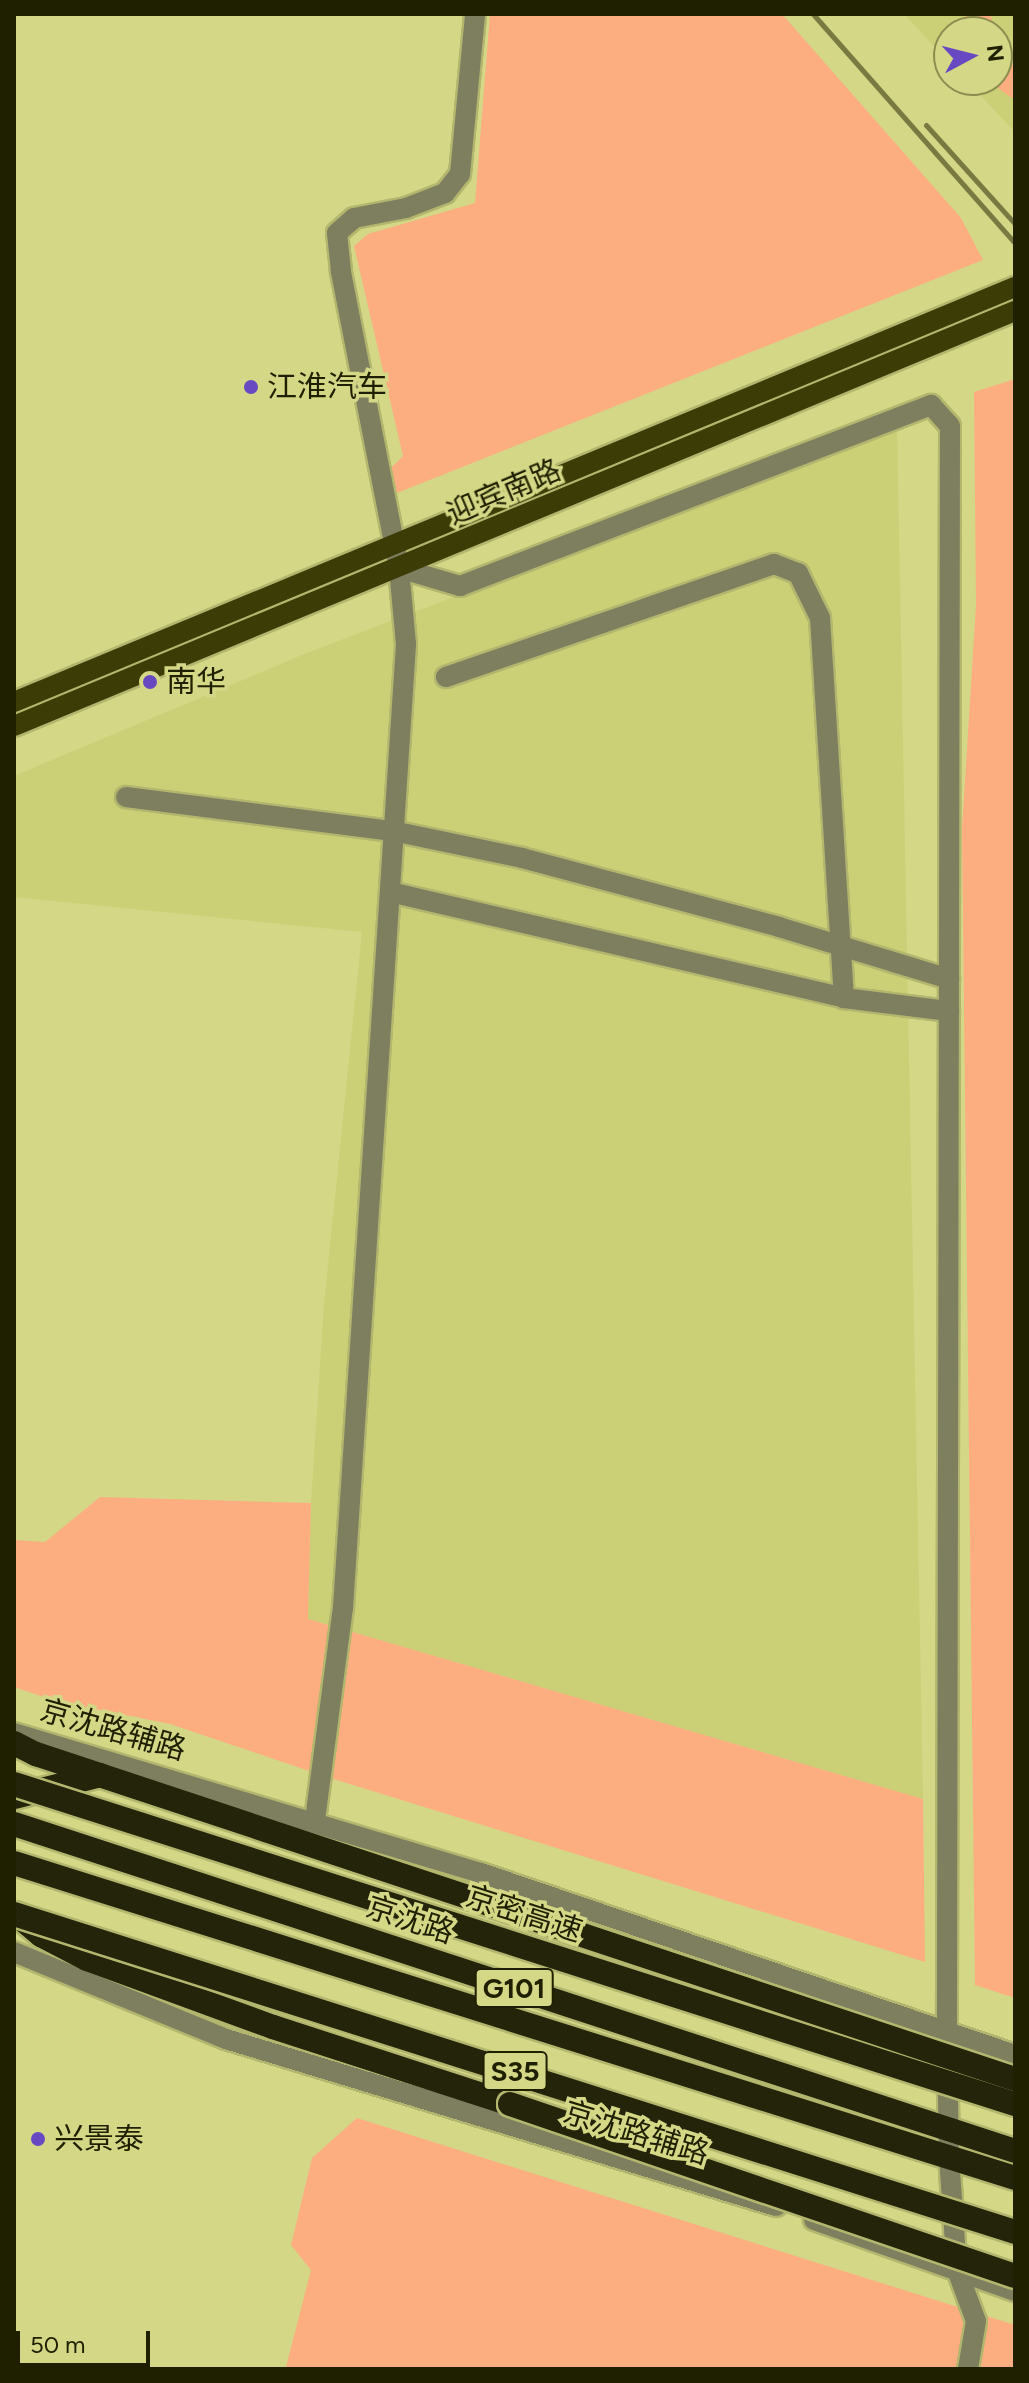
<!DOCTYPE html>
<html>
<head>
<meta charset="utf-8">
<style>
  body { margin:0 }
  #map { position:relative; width:1029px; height:2383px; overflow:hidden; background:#d3d786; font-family:Figtree,"Noto Sans SC",sans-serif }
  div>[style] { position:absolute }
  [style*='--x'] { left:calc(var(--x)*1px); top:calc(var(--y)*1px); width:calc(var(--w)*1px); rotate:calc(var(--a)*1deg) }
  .built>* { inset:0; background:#cbcf75 }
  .green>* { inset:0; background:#fdae81 }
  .roads { filter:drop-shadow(2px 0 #b3b66e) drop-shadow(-2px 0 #b3b66e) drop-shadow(0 2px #b3b66e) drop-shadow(0 -2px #b3b66e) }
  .minor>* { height:20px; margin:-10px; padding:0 10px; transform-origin:10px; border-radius:10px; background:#7d7f5f }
  .major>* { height:20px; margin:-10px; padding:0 10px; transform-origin:10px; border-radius:10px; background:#3b3c06 }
  .highway>* { height:24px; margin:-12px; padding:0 12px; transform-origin:12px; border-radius:12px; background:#23240a }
  .rail>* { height:5px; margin:-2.5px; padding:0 2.5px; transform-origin:2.5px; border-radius:2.5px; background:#787a42 }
  .bridges { filter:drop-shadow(2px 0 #b3b66e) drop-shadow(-2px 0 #b3b66e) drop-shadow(0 2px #b3b66e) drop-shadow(0 -2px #b3b66e) }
  .highway-bridge>* { height:24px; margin:-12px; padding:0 12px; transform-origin:12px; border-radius:12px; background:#23240a }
  .dots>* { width:22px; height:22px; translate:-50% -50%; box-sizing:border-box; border:4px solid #d3d786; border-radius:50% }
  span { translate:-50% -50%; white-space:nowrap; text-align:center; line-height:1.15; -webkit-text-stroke:7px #d3d786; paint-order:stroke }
  .shield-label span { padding:2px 6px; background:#d3d786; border:2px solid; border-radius:6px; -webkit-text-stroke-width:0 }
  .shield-label { font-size:28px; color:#1f2000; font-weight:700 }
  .poi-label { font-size:30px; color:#1f2000 }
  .left { translate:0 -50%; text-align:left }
  .street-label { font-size:30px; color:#1f2000 }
  .frame { position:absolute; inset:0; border:16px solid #1f2000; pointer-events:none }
  .north { position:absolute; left:933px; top:16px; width:80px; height:80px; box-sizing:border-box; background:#d3d786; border:2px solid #8b8e50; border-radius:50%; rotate:83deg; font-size:22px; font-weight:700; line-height:32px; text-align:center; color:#1f2000 }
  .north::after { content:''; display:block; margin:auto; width:28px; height:36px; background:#6949c2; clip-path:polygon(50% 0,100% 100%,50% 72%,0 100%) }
  .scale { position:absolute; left:16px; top:2331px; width:134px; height:36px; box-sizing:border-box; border:4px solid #1f2000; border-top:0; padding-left:10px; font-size:24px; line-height:28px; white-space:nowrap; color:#1f2000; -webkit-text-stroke:6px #d3d786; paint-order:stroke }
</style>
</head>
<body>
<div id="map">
  <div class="built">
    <i style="clip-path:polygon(904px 14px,1015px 14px,1015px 132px,966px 80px,997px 80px,997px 32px,949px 32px,949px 62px)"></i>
    <i style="clip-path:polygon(897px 428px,923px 1799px,308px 1619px,311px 1503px,324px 1305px,362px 932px,14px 897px,14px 776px,307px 653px)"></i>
  </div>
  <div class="green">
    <i style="clip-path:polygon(490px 14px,782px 14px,961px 218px,983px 260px,397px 493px,390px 469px,403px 456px,354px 246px,368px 234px,475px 203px)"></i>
    <i style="clip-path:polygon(965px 14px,991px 14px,993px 32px,967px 32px)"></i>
    <i style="clip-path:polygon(997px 44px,1015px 68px,1015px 100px,986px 80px,997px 80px)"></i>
    <i style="clip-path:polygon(1015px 379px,1015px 1998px,975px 1985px,962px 829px,976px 605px,974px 392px)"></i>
    <i style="clip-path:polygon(100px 1497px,311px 1503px,308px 1619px,923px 1799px,925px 1962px,327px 1777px,170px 1724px,56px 1701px,14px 1687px,14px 1540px,45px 1542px)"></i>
    <i style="clip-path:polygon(357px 2118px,1015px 2325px,1015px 2369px,289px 2369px,286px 2367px,311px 2270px,291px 2245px,312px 2158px)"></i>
  </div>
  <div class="roads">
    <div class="minor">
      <i style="--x:399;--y:568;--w:64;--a:16.4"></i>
      <i style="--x:460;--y:586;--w:505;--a:-21.02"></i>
      <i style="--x:931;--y:405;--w:28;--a:48"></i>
      <i style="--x:950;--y:426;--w:1608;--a:90.11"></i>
      <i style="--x:947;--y:2034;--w:123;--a:89.1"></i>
      <i style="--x:949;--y:2157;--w:113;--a:86"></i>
      <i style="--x:957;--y:2270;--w:54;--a:69.6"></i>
      <i style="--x:976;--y:2321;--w:49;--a:99.5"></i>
      <i style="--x:446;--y:677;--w:347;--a:-19"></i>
      <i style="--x:774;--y:564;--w:26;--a:21"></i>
      <i style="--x:798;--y:573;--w:50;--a:63.9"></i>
      <i style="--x:820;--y:618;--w:381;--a:86.4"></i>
      <i style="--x:126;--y:797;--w:269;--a:7.3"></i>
      <i style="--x:393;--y:831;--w:132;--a:11.8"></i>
      <i style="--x:522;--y:858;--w:266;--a:15"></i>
      <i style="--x:779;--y:927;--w:178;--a:17"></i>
      <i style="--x:390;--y:892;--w:466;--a:13.1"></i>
      <i style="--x:844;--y:998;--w:106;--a:7.1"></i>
      <i style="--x:14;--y:1733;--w:488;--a:16.7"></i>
      <i style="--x:481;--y:1873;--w:564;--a:18.82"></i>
      <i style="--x:315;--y:1820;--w:214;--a:-82.5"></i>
      <i style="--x:343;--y:1608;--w:966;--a:-86.26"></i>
      <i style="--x:406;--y:644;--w:76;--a:-95.3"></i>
      <i style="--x:399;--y:568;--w:303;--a:-101.1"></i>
      <i style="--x:341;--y:271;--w:38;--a:-96"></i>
      <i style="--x:337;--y:233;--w:23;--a:-41"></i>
      <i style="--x:354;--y:218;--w:53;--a:-10.9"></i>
      <i style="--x:406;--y:208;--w:42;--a:-21"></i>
      <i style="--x:445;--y:193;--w:24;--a:-52"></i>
      <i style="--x:460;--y:174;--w:161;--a:-84.6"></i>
      <i style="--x:14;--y:1952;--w:229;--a:22.3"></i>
      <i style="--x:226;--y:2039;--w:575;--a:16.89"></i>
      <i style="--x:814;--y:2220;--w:213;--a:19.5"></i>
    </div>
    <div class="major">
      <i style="--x:14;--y:702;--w:1084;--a:-22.52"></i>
      <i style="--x:14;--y:726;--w:1084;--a:-22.52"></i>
    </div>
    <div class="highway">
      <i style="--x:14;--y:1743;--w:25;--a:27"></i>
      <i style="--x:36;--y:1754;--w:528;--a:18.33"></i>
      <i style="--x:14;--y:1797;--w:89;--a:-14.3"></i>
      <i style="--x:14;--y:1824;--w:1053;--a:18.09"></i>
      <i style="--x:14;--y:1863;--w:1049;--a:17.47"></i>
      <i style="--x:16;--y:1914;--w:33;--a:40"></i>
      <i style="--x:41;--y:1935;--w:52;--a:27.6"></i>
      <i style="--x:87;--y:1959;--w:198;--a:20.1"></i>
      <i style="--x:273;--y:2027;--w:249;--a:18"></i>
    </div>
  </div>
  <div class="rail">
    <i style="--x:813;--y:14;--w:305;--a:48.6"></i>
    <i style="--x:926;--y:125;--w:133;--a:48"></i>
  </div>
  <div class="bridges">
    <div class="highway-bridge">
      <i style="--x:14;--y:1784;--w:1051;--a:17.73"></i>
      <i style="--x:14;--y:1914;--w:1050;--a:17.62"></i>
      <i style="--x:537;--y:1920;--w:504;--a:18.4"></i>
      <i style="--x:510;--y:2104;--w:533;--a:18.81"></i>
    </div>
  </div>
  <div class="dots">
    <i style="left:251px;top:387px;background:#6949c2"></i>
    <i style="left:150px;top:682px;background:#6949c2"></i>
    <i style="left:38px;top:2139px;background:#6949c2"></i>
  </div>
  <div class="shield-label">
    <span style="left:514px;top:1988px">G101</span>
    <span style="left:515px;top:2071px">S35</span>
  </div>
  <div class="poi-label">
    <span class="left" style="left:267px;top:387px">江淮汽车</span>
    <span class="left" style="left:166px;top:682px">南华</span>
    <span class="left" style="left:54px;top:2139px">兴景泰</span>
  </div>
  <div class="street-label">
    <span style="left:504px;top:492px;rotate:-23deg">迎宾南路</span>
    <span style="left:113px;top:1730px;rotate:16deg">京沈路辅路</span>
    <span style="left:524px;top:1914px;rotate:18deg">京密高速</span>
    <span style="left:410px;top:1920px;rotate:18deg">京沈路</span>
    <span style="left:636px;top:2133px;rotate:17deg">京沈路辅路</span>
  </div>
  <div class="frame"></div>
  <div class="north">N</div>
  <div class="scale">50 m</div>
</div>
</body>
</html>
